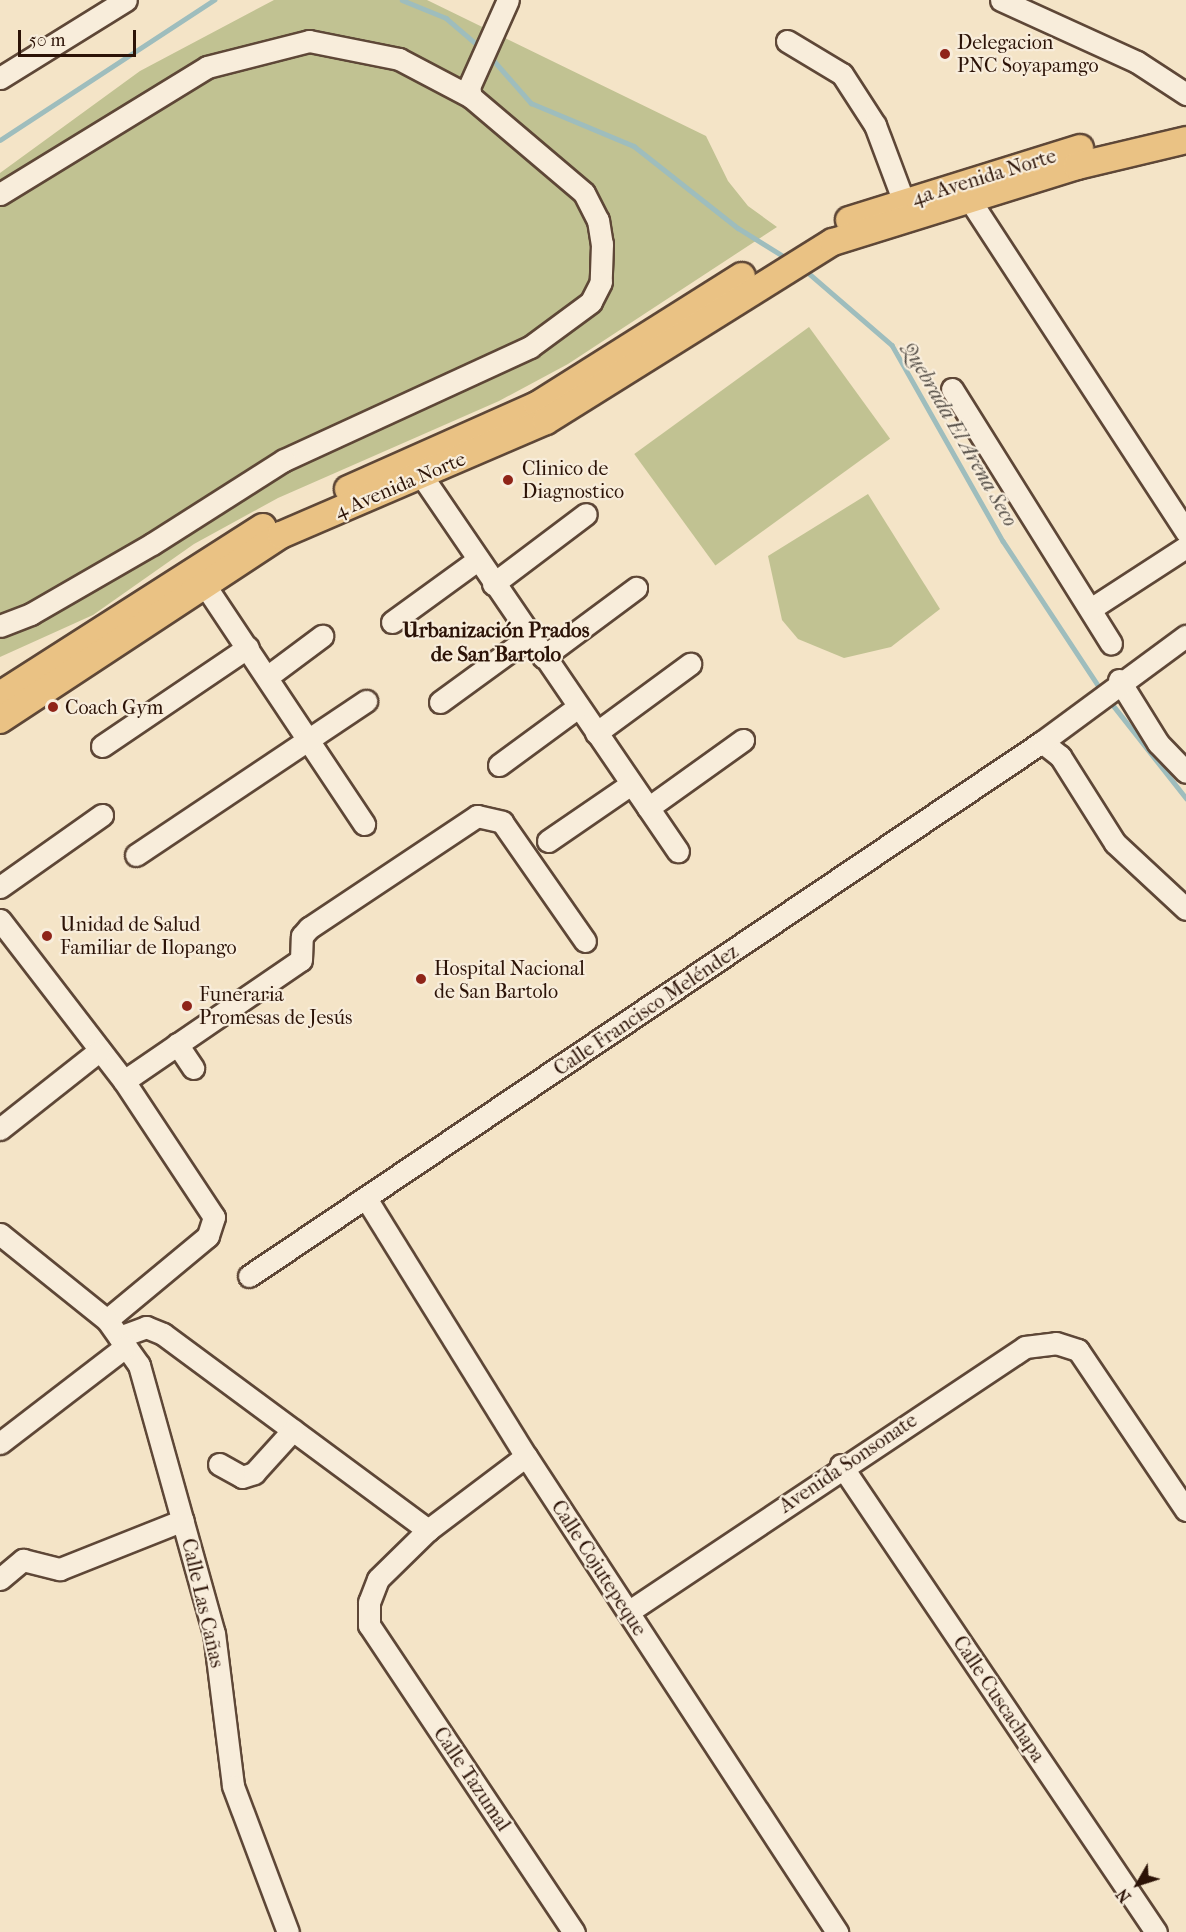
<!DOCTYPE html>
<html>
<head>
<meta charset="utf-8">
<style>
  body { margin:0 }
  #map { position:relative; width:1186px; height:1932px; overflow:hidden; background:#f4e4c7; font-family:"IM FELL French Canon",serif }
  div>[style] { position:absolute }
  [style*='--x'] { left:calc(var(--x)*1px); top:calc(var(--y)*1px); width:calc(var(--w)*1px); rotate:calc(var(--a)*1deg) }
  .green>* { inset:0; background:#c1c292; transform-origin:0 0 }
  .stream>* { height:4.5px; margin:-2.25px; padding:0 2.25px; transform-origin:2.25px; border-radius:2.25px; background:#9ebdbd }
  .roads { filter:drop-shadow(2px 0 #5e4737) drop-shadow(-2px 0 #5e4737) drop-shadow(0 2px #5e4737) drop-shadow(0 -2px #5e4737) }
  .minor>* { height:21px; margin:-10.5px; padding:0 10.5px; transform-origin:10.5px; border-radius:10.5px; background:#f8eddb }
  .major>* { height:26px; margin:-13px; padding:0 13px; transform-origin:13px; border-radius:13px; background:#eac284 }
  .dots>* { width:16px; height:16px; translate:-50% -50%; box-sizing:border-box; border:3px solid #f8eddb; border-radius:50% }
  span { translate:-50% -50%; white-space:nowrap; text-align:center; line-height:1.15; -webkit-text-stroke:4.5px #f8eddb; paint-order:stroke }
  .poi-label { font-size:20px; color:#2c1307 }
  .left { translate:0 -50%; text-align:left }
  .street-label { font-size:20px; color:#2c1307 }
  .water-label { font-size:21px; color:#544e47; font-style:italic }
  .neighbourhood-label { font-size:21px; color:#2c1307; font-weight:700 }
  .north { position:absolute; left:1108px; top:1854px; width:60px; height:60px; -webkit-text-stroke:4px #f8eddb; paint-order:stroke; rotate:231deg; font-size:16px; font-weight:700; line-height:24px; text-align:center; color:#2c1307 }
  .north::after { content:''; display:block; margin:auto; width:21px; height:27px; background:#2c1307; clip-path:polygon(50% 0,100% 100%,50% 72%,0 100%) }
  .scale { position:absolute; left:18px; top:30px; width:118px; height:27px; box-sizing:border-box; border:3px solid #2c1307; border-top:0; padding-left:8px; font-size:18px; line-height:21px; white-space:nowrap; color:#2c1307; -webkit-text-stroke:4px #f8eddb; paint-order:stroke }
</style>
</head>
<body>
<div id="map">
  <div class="green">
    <i style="clip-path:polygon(274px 0,427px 0,706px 136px,728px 181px,748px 206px,777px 227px,568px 364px,499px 401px,278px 498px,194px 544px,93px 615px,0 657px,0 173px,140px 71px)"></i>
    <i style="left:809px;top:327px;width:138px;height:216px;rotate:54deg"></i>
    <i style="clip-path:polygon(868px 494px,940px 609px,891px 647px,844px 658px,798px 639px,782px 620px,768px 556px)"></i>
  </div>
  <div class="stream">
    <i style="--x:402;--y:0;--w:48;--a:22.2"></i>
    <i style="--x:446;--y:18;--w:46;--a:40.6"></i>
    <i style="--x:489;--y:55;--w:64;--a:48.8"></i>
    <i style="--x:531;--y:103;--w:112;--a:22.7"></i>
    <i style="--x:634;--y:146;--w:132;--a:38.3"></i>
    <i style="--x:738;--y:228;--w:59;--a:31.8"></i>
    <i style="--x:0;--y:140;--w:256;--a:-33.2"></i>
    <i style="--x:805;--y:270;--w:115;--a:40.8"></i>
    <i style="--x:892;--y:345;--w:225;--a:60.5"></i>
    <i style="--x:1003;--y:541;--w:180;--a:56.6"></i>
    <i style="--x:1109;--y:700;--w:125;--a:51.8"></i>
  </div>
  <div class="roads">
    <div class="minor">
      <i style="--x:1001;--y:0;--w:149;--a:24.5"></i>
      <i style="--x:1137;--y:62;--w:59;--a:33.1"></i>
      <i style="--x:787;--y:41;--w:64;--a:31"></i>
      <i style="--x:842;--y:74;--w:61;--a:57.1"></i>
      <i style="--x:875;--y:125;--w:99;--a:69.4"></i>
      <i style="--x:0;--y:78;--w:148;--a:-31.8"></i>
      <i style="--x:471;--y:97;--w:10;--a:-101"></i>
      <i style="--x:469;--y:87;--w:95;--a:-65.9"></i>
      <i style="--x:962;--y:188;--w:411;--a:56.9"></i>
      <i style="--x:0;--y:194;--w:243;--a:-31.5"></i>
      <i style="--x:207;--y:67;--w:105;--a:-14.3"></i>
      <i style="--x:309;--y:41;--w:92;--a:11.3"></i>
      <i style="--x:399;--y:59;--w:81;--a:27.8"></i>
      <i style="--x:471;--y:97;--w:148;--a:40.3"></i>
      <i style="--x:584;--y:193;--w:30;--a:63"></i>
      <i style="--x:598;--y:220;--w:24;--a:81"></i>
      <i style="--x:602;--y:244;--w:38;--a:92"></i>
      <i style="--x:601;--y:282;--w:22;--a:117"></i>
      <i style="--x:591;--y:302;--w:76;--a:143.6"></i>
      <i style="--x:530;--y:347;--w:271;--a:155.3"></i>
      <i style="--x:284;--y:460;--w:156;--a:147.5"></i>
      <i style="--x:152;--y:544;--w:140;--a:150"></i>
      <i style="--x:31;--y:614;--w:33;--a:159"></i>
      <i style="--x:952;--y:389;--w:300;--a:58"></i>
      <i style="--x:413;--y:463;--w:470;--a:55.7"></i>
      <i style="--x:196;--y:572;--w:303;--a:56.3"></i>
      <i style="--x:493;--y:584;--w:116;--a:-37"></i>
      <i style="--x:1092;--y:608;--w:112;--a:-33"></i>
      <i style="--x:392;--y:622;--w:104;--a:-36"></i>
      <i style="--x:543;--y:657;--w:116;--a:-36.6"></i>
      <i style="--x:267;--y:677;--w:69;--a:-36.7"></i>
      <i style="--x:1119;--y:680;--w:74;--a:58.2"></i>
      <i style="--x:1158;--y:743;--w:40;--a:46"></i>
      <i style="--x:440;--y:702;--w:110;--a:-36.1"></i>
      <i style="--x:596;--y:733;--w:117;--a:-36.3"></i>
      <i style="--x:1042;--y:742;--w:23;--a:38"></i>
      <i style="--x:1060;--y:756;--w:103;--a:57.7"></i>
      <i style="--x:1115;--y:843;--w:97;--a:42.9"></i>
      <i style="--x:102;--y:746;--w:176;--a:-34.1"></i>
      <i style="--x:499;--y:765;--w:98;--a:-36.3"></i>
      <i style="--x:648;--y:808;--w:117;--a:-35.6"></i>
      <i style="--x:548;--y:841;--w:101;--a:-34.5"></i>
      <i style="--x:136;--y:855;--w:277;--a:-33.8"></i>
      <i style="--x:0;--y:887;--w:125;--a:-35.2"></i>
      <i style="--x:0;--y:920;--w:203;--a:52.4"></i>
      <i style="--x:124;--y:1081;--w:163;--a:56.5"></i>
      <i style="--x:214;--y:1217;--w:20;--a:108"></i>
      <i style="--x:208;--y:1236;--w:131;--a:140.3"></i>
      <i style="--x:177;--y:1044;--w:29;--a:56"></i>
      <i style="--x:124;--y:1081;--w:214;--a:-34.4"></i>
      <i style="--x:301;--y:960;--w:24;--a:-88"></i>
      <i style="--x:302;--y:936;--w:11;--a:-49"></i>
      <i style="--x:309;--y:928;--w:202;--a:-33.7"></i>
      <i style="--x:477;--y:816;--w:26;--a:13"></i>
      <i style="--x:502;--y:822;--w:145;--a:55.1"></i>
      <i style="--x:0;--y:1129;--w:127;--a:-38.3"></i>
      <i style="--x:367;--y:1200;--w:301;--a:58.2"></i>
      <i style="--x:526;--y:1456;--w:569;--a:56.84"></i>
      <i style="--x:0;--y:1234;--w:137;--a:38.8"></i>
      <i style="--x:107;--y:1320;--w:55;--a:54.6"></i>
      <i style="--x:139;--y:1365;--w:278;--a:74.4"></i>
      <i style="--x:214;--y:1633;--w:154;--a:82.9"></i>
      <i style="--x:233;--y:1786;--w:156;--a:69.4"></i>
      <i style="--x:249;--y:1276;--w:956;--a:-33.96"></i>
      <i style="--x:1042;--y:742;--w:179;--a:-36.4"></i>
      <i style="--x:119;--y:1337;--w:29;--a:-20"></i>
      <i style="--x:146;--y:1327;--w:18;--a:22"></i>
      <i style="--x:163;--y:1334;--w:330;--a:36.5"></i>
      <i style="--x:0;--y:1443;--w:158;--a:-37.5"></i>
      <i style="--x:526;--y:1456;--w:123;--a:142.9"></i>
      <i style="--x:428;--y:1530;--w:70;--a:135.6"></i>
      <i style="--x:378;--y:1579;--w:25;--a:111"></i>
      <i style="--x:369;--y:1602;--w:23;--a:90"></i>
      <i style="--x:369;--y:1625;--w:369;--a:56.3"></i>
      <i style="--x:219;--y:1464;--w:26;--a:29"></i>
      <i style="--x:242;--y:1477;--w:13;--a:-18"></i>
      <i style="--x:254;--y:1473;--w:58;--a:-47.8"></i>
      <i style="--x:841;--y:1465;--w:563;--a:56"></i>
      <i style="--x:0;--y:1579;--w:30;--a:-40"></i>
      <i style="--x:23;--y:1560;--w:38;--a:14"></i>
      <i style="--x:60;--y:1569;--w:132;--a:-21.7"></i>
      <i style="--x:628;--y:1612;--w:477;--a:-33.7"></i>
      <i style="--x:1025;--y:1347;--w:31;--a:-7"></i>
      <i style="--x:1056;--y:1343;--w:23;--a:18"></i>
      <i style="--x:1078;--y:1350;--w:193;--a:56"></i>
    </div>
    <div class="major">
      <i style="--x:849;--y:220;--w:242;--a:-17.3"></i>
      <i style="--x:348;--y:489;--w:207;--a:-24"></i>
      <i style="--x:537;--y:405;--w:242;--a:-32.2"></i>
      <i style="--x:0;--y:695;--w:312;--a:-32.6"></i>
      <i style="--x:0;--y:720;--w:336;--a:-33.4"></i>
      <i style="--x:281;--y:535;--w:288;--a:-23.3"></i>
      <i style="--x:546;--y:421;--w:338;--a:-32"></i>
      <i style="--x:833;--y:242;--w:256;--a:-17.3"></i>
      <i style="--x:1077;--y:166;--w:112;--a:-13.4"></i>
    </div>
  </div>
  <div class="dots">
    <i style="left:945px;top:54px;background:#8f2418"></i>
    <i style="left:508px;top:480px;background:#8f2418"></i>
    <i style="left:53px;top:707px;background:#8f2418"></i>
    <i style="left:47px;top:936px;background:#8f2418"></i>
    <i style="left:421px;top:979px;background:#8f2418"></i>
    <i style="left:187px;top:1006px;background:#8f2418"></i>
  </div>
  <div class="poi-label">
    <span class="left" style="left:957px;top:54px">Delegacion<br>PNC Soyapamgo</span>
    <span class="left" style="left:522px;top:480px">Clinico de<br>Diagnostico</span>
    <span class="left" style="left:65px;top:707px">Coach Gym</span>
    <span class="left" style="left:60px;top:936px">Unidad de Salud<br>Familiar de Ilopango</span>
    <span class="left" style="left:434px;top:980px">Hospital Nacional<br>de San Bartolo</span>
    <span class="left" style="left:199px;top:1006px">Funeraria<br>Promesas de Jesús</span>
  </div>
  <div class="street-label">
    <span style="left:984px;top:177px;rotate:-17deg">4a Avenida Norte</span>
    <span style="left:400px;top:485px;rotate:-23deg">4 Avenida Norte</span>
    <span style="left:646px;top:1010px;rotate:-34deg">Calle Francisco Meléndez</span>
    <span style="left:848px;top:1463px;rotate:-34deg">Avenida Sonsonate</span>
    <span style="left:599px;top:1568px;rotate:57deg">Calle Cojutepeque</span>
    <span style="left:203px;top:1603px;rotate:77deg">Calle Las Cañas</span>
    <span style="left:999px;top:1699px;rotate:56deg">Calle Cuscachapa</span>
    <span style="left:472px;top:1779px;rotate:56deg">Calle Tazumal</span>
  </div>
  <div class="water-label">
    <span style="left:960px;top:434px;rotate:60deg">Quebrada El Arena Seco</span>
  </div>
  <div class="neighbourhood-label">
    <span style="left:496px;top:642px">Urbanización Prados<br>de San Bartolo</span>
  </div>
  <div class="north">N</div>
  <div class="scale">50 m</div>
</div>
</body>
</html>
